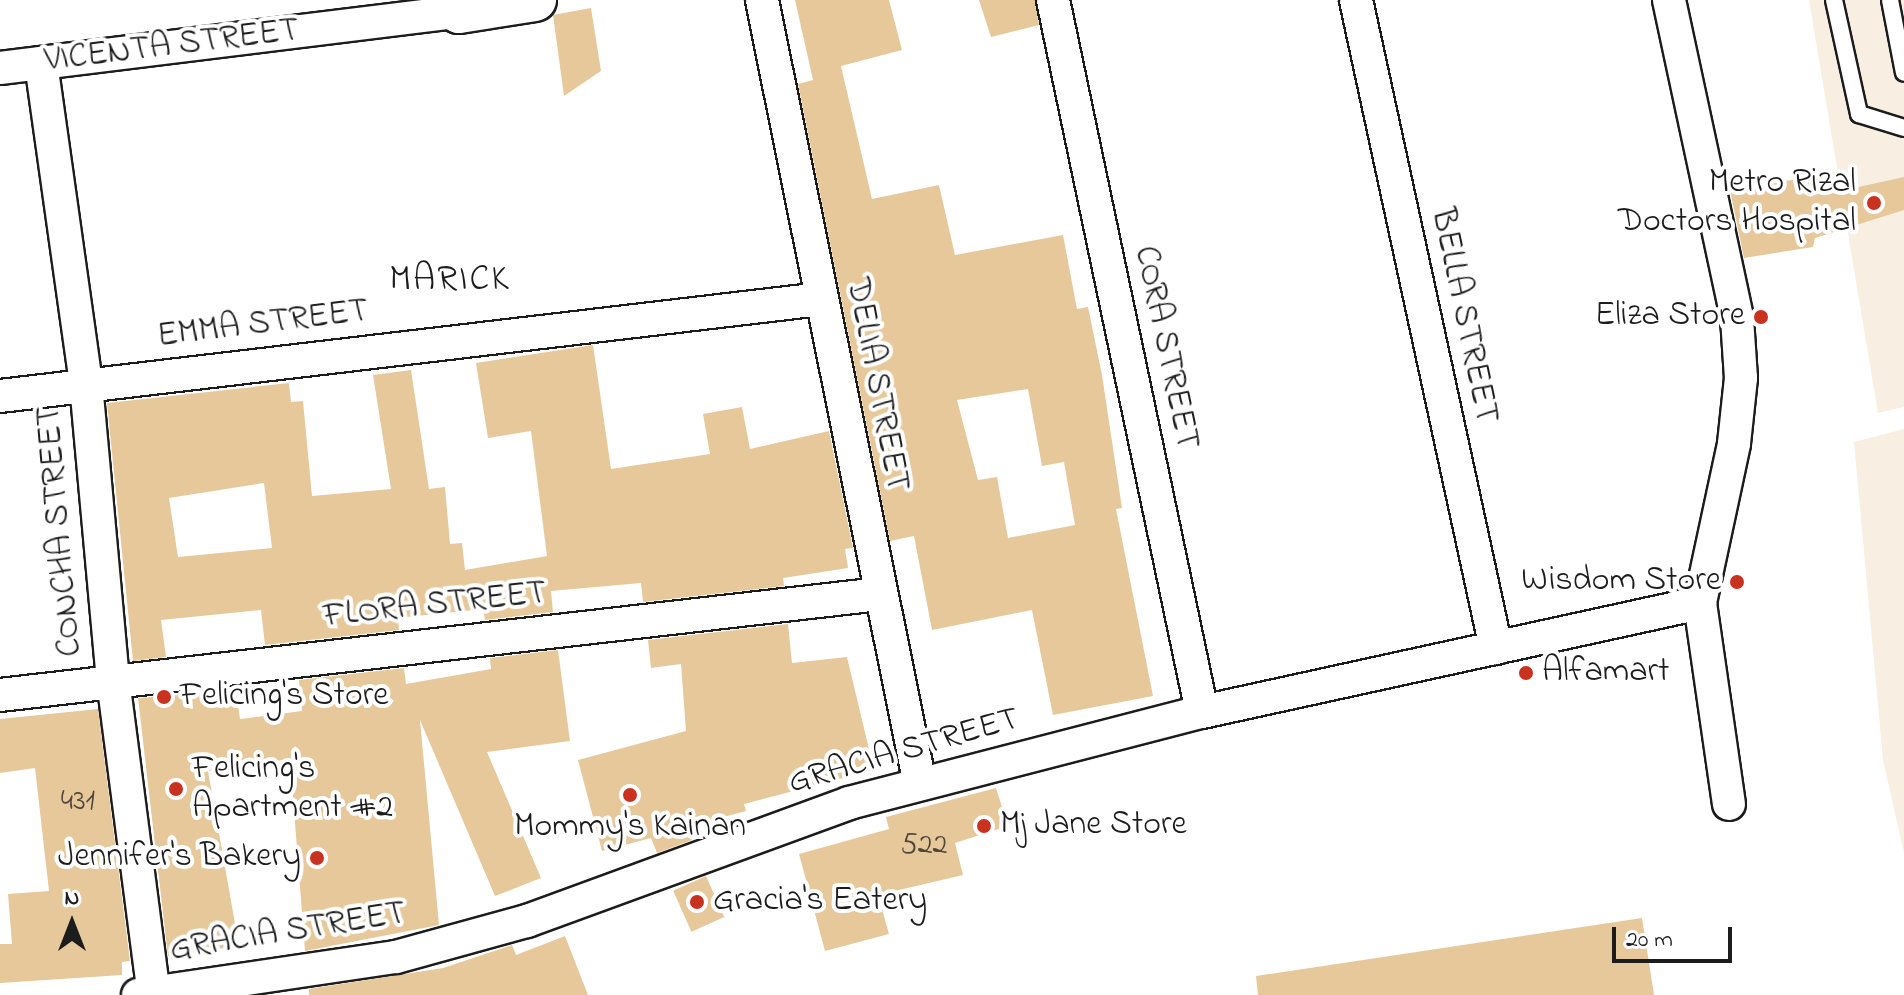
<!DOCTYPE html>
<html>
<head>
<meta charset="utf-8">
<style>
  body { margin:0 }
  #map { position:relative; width:1904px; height:995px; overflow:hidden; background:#fff; font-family:"Indie Flower",sans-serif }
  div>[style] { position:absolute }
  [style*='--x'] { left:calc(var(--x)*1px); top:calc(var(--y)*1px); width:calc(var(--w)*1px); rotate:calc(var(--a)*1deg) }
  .built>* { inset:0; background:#f8eee1 }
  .building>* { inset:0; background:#e7c89a; transform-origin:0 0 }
  .roads { filter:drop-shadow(2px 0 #1c1c1c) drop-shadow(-2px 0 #1c1c1c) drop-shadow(0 2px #1c1c1c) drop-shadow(0 -2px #1c1c1c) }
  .service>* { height:16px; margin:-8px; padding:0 8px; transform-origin:8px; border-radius:8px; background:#fff }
  .minor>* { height:32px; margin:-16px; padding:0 16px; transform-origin:16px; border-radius:16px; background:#fff }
  .tertiary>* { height:42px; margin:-21px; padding:0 21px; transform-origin:21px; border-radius:21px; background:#fff }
  .dots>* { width:22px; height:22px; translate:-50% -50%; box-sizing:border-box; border:4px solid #fff; border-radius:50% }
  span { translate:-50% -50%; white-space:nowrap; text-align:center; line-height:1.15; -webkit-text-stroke:8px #fff; paint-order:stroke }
  .number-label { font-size:30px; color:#4f473c }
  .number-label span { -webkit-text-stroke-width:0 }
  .street-label { font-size:34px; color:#1c1c1c }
  .poi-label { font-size:34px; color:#1c1c1c }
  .right { translate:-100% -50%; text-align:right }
  .left { translate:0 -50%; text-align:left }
  .neighbourhood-label { font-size:36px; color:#1c1c1c; letter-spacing:2px }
  .north { position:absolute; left:32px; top:883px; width:80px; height:80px; -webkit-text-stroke:6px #fff; paint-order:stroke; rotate:0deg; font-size:22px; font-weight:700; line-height:32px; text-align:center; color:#1c1c1c }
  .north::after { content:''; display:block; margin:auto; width:28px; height:36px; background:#1c1c1c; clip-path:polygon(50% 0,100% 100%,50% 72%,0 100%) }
  .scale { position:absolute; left:1612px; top:927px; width:120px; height:36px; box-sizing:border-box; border:4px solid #1c1c1c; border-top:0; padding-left:10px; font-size:24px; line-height:28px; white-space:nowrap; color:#1c1c1c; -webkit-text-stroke:6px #fff; paint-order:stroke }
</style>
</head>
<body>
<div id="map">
  <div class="built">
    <i style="clip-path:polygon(1809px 0,1904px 0,1904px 407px,1878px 413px)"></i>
    <i style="clip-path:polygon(1904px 429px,1904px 853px,1883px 760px,1854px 442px)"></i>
  </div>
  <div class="building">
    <i style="clip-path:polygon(evenodd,795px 0,889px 0,902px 50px,841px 66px,872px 199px,939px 185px,955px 255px,1063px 235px,1077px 309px,1088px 307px,1102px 375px,1122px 508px,1116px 509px,1153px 696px,1053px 715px,1032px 610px,932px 630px,914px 536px,890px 541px,798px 84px,813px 80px,795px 0,1028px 389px,1042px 466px,1064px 462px,1075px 525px,1008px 538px,997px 477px,978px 480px,957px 400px,1028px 389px)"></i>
    <i style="clip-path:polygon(979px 0,1035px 0,1039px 25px,991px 37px)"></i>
    <i style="clip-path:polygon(591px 8px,601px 71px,564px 96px,553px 15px)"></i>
    <i style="clip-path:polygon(1904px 177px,1904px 210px,1815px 238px,1813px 247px,1744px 258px,1729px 185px,1819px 178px,1822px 195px)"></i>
    <i style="clip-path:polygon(evenodd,593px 345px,611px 469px,710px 454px,703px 414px,742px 407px,750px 449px,829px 431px,853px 548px,845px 549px,848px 568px,783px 578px,784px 586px,643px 602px,641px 583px,551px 591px,553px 612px,485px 620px,483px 609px,398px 618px,399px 630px,265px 645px,261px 610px,161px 620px,166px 657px,133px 661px,107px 403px,289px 383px,291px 402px,303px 401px,312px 496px,391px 489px,373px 375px,411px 370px,429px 489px,445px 487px,450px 544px,462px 543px,465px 570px,547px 556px,531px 431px,488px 438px,476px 363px,593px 345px,264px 483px,272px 548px,178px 557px,169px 498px,264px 483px)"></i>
    <i style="clip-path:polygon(788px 624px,792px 663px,847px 657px,874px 770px,744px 804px,746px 811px,686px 827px,692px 840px,657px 853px,651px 838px,602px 851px,578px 760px,686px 731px,681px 664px,651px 668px,648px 640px)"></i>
    <i style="clip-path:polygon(558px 650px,570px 741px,487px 752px,541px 878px,495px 896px,420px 720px,439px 925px,305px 951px,290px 759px,208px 771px,239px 946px,168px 956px,138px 698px,236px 691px,240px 719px,302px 711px,299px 680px,404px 668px,406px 684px,491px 669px,490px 658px)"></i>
    <i style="clip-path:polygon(98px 709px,130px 961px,122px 962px,122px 975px,0 983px,0 944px,12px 944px,8px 894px,49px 891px,35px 768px,0 773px,0 719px)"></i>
    <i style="clip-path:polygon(996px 788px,1008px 826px,955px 843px,963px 875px,878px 895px,889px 934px,825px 951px,799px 854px,889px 829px,886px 817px)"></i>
    <i style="left:706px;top:876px;width:45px;height:36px;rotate:66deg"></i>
    <i style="clip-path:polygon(1642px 918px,1654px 995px,1258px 995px,1256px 976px)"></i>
    <i style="clip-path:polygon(565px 936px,588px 995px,309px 995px,309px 989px,443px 968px,512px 945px,516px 955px)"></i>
  </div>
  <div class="roads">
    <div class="service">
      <i style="--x:1834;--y:0;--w:117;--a:77.6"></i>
      <i style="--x:1859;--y:114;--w:47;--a:17.3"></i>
      <i style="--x:1890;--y:0;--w:74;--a:79.1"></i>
    </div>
    <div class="minor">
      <i style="--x:762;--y:0;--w:800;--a:78.61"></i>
      <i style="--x:1053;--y:0;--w:727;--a:78.18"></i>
      <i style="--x:1356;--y:0;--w:663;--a:77.81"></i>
      <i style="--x:1669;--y:0;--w:325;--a:77.9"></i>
      <i style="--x:1737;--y:318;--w:60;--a:86.2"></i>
      <i style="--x:1741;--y:378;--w:66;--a:96.1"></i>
      <i style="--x:1734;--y:444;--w:163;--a:102.1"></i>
      <i style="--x:1700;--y:603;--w:203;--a:81.8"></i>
      <i style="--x:41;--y:63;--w:324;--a:82"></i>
      <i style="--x:86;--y:384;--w:297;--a:84.8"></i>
      <i style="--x:113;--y:680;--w:318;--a:82.6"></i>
      <i style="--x:0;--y:68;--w:462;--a:-7"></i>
      <i style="--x:0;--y:396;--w:827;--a:-6.74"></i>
      <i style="--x:0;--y:695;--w:885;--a:-6.55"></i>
      <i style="--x:138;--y:995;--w:261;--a:-8.4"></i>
      <i style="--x:396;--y:957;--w:136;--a:-15.4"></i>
      <i style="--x:527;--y:921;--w:343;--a:-20.1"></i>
      <i style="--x:849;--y:803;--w:365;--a:-14.5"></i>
      <i style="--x:1202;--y:712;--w:510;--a:-12.35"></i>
    </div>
    <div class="tertiary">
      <i style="--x:458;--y:0;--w:12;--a:85"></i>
      <i style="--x:459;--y:12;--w:77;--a:-9"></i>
    </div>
  </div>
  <div class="dots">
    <i style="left:1874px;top:203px;background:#c8321e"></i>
    <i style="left:1761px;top:317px;background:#c8321e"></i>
    <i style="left:1737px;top:582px;background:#c8321e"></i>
    <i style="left:1526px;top:673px;background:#c8321e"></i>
    <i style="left:164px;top:697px;background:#c8321e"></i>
    <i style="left:176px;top:789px;background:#c8321e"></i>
    <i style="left:630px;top:795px;background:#c8321e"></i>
    <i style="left:984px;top:826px;background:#c8321e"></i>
    <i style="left:317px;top:858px;background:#c8321e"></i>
    <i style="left:697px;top:902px;background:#c8321e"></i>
  </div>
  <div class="number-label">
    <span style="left:78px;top:802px">431</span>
    <span style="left:924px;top:846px">522</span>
  </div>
  <div class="street-label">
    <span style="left:172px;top:47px;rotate:-7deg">VICENTA STREET</span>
    <span style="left:1463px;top:316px;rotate:78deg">BELLA STREET</span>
    <span style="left:263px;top:325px;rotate:-7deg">EMMA STREET</span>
    <span style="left:1165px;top:348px;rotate:78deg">CORA STREET</span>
    <span style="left:876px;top:385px;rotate:79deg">DELIA STREET</span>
    <span style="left:61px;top:531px;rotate:-95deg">CONCHA STREET</span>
    <span style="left:435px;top:606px;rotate:-6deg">FLORA STREET</span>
    <span style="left:904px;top:752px;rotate:-16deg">GRACIA STREET</span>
    <span style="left:288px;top:933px;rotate:-9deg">GRACIA STREET</span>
  </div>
  <div class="poi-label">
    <span class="right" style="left:1856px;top:203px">Metro Rizal<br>Doctors Hospital</span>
    <span class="right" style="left:1745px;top:317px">Eliza Store</span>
    <span class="right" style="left:1721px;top:582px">Wisdom Store</span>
    <span class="left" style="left:1542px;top:673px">Alfamart</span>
    <span class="left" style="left:180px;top:697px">Felicing's Store</span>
    <span class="left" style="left:192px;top:789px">Felicing's<br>Apartment #2</span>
    <span class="left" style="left:1000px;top:826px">Mj Jane Store</span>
    <span style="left:630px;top:828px">Mommy's Kainan</span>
    <span class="right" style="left:301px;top:858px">Jennifer's Bakery</span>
    <span class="left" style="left:713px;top:902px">Gracia's Eatery</span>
  </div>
  <div class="neighbourhood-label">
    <span style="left:450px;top:281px">MARICK</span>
  </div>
  <div class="north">N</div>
  <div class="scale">20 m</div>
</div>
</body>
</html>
